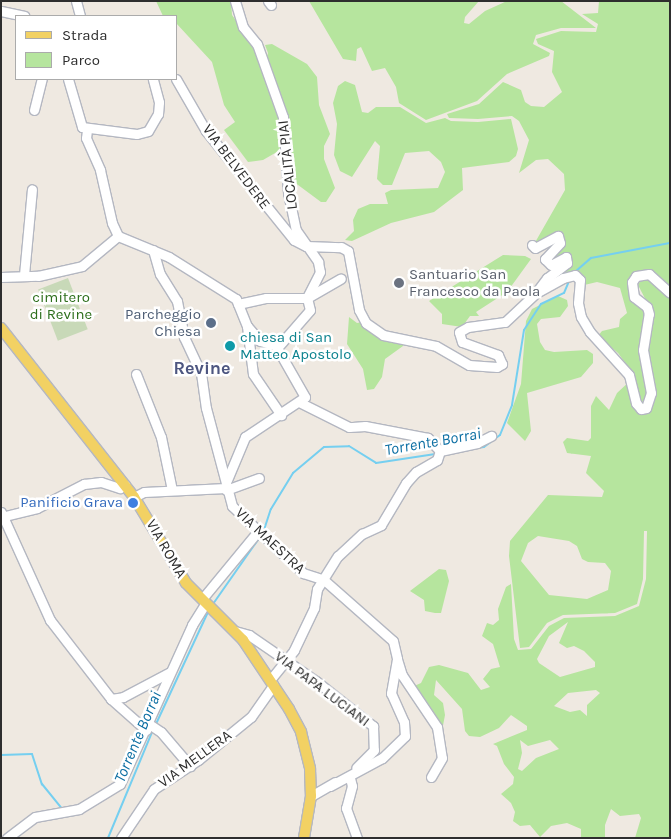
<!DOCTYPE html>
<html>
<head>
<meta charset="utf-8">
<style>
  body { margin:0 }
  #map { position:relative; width:671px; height:839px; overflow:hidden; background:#efe9e1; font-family:Karla,sans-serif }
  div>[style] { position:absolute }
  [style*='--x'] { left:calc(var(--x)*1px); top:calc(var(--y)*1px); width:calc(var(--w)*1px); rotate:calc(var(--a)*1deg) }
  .green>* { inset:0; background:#b6e59e }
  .cemetery>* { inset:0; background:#c8d9b8; transform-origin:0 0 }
  .stream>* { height:2px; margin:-1px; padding:0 1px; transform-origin:1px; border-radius:1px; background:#75cff0 }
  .roads { filter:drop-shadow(1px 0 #b4b7c1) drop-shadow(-1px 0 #b4b7c1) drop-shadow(0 1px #b4b7c1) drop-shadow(0 -1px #b4b7c1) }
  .minor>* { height:9px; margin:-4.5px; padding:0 4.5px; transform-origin:4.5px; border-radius:4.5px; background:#fff }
  .major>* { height:10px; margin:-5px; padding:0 5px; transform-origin:5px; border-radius:5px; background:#f2d163 }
  .dots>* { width:14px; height:14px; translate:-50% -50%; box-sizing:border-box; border:2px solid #fff; border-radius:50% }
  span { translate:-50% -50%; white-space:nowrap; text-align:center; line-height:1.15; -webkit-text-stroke:5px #fff; paint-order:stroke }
  .street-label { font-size:15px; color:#2e2e2e }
  .worship-label { font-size:15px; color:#5b616d }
  .left { translate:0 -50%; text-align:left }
  .park-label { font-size:15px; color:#2c6e1b }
  .service-label { font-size:15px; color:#4e5e75 }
  .right { translate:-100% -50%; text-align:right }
  .culture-label { font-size:15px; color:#0d838f }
  .shop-label { font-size:15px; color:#366cbe }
  .water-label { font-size:16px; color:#0d6fa3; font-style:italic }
  .quarter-label { font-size:18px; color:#4d5680; font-weight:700 }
  .frame { position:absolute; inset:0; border:2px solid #2e2e2e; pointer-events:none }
  .legend { position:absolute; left:15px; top:15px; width:162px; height:65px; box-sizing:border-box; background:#fff; border:1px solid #ababab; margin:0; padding:6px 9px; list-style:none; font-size:15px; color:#2e2e2e }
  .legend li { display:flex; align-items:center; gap:10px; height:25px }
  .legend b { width:25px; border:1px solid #ababab }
</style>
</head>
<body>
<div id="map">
  <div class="green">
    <i style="clip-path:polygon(156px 1px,231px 1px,232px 15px,257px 50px,278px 106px,282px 149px,263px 160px,248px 162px,224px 130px,235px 122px,224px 105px,212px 62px,176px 23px,176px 16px,163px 16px)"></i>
    <i style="clip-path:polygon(309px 1px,479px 1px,465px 17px,464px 23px,469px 24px,485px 11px,507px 1px,561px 1px,596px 28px,561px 28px,536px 35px,533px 44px,550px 53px,549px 56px,507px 74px,477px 101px,426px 120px,399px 103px,396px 87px,385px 68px,372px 71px,361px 47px,357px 49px,356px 61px,343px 59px)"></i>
    <i style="clip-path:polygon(599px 1px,670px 1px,670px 288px,650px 271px,639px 273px,634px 289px,646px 308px,641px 359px,648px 396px,645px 404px,641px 400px,632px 372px,618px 353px,598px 336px,602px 331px,619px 327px,620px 319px,627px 313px,620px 288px,597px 282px,580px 286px,571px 272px,552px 280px,554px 261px,548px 261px,563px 238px,533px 246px,565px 190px,564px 174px,548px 159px,536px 160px,519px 173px,529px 140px,519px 121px,512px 116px,478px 119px,449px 118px,447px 114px,479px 104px,503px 82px,521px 90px,525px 102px,531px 106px,544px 107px,562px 92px,552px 72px,554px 51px,538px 44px,536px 39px,561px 31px,596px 32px,598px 24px,582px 14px,598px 13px)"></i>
    <i style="clip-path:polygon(272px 44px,307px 64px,317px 77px,319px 105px,330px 134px,324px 146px,324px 159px,335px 188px,326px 202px,321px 202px,290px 179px,284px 134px,265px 63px,268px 53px,265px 45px)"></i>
    <i style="clip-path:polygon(345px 81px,355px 85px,362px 112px,368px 113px,376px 107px,400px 107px,426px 123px,445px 118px,451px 121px,478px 122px,511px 119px,518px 149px,516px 156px,509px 162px,462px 168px,463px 190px,434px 212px,391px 223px,352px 241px,345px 240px,354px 231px,353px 220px,358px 209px,370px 204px,388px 204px,385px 193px,391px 190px,438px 188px,445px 172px,441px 162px,429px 151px,405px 153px,392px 185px,383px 185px,377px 179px,380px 146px,375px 141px,352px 177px,340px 171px,334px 155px,337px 124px,333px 103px,338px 86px)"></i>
    <i style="clip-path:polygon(503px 255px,525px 256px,531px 259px,507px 292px,476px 312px,479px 316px,470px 316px,462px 327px,442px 324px,442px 314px,429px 301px)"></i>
    <i style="clip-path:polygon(evenodd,645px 274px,670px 295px,670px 838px,635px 838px,641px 818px,639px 814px,620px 816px,611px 809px,605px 825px,605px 838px,581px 838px,581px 829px,567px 823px,551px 826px,540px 837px,530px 825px,520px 826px,513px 821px,515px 812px,511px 803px,501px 794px,513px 784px,514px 777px,504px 764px,497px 746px,493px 744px,527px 730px,527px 726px,511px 715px,499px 728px,480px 737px,469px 736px,465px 731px,462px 709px,436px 680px,434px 695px,443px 703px,445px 715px,441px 736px,412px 687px,421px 683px,429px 667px,439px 665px,468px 673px,481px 690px,490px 687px,483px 679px,491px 669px,500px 667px,493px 644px,482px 636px,487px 623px,493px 625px,499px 620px,498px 609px,506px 587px,511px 584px,514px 639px,518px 650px,531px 649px,549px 626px,564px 618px,615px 616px,639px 606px,646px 579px,647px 531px,644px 531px,643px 579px,637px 604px,615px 613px,563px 615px,547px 623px,529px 647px,520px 648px,509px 556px,510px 541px,548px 495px,602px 497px,604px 491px,586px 473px,591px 456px,567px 453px,563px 442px,567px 438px,588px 441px,591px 438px,591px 406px,596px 396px,609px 410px,617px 393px,631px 380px,636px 402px,649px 407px,652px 405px,646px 366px,652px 312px,638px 285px,645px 274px,538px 536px,569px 541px,577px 546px,582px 559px,588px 562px,605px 563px,611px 571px,608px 590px,587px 599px,549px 595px,521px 561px,528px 543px,538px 536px,645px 274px,568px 622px,559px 643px,567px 648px,574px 646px,584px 651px,595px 662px,595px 667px,560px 677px,539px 663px,537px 659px,549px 636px,568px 622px,645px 274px,596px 690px,600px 693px,587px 705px,587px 716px,580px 710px,570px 712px,554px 706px,568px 693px,596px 690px,645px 274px,520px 740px,528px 746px,550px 740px,559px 749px,536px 758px,522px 771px,518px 769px,522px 753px,520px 740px)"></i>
    <i style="clip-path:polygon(558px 296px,567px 300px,568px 306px,560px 317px,541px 319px,537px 324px,540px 342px,545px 350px,554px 352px,587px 350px,593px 354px,593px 363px,581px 377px,527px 393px,531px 431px,525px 441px,507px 423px,521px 384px,526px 321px,532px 309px)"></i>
    <i style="clip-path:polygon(349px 317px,357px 323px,363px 322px,403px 342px,403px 346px,385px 359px,382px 377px,374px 389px,367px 390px,363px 369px,347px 344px)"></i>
    <i style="clip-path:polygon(439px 569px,446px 570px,449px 581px,441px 613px,435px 613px,425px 611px,424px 600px,410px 591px)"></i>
  </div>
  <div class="cemetery">
    <i style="left:68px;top:278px;width:55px;height:32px;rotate:69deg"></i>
  </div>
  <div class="stream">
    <i style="--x:576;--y:271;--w:20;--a:-41"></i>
    <i style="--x:591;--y:258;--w:80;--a:-10.8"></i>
    <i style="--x:469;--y:449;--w:15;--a:-8"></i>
    <i style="--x:484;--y:447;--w:20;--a:-37"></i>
    <i style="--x:500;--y:435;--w:32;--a:-68"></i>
    <i style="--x:512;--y:405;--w:76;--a:-80.9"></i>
    <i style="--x:524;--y:330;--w:31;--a:-57"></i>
    <i style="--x:541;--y:304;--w:25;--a:-26"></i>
    <i style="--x:564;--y:293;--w:15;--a:-67"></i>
    <i style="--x:263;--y:533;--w:25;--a:-72"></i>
    <i style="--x:271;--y:509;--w:42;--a:-58.6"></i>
    <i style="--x:293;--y:473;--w:40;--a:-40"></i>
    <i style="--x:324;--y:447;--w:25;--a:-2"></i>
    <i style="--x:349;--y:446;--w:32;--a:32"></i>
    <i style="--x:376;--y:463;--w:60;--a:-8.7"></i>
    <i style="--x:213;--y:604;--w:82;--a:-55"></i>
    <i style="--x:156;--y:724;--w:126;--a:-65.1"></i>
    <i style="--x:1;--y:755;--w:31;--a:-2"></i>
    <i style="--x:32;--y:754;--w:32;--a:72"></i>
    <i style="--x:42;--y:784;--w:33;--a:51"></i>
    <i style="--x:108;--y:838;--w:117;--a:-67.4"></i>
  </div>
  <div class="roads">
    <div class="minor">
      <i style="--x:76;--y:1;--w:16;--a:75"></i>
      <i style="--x:235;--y:1;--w:27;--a:73"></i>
      <i style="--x:243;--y:27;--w:22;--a:51"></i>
      <i style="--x:257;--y:44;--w:77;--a:70.4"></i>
      <i style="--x:283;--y:117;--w:76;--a:86.2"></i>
      <i style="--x:288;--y:193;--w:38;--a:78"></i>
      <i style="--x:296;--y:230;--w:39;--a:55"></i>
      <i style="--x:318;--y:262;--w:10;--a:79"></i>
      <i style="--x:320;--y:272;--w:29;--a:117"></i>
      <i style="--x:268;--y:1;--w:5;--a:53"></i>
      <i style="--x:1;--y:11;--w:24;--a:12"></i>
      <i style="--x:68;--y:79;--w:50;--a:73.7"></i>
      <i style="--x:82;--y:127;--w:55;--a:7.3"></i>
      <i style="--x:137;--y:134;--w:11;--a:-15"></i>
      <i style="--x:148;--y:131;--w:20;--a:-60"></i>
      <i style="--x:158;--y:114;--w:12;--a:-85"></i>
      <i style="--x:159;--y:102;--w:24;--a:-105"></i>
      <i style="--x:176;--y:79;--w:60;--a:60"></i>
      <i style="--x:206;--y:131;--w:140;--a:51.1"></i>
      <i style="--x:294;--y:240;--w:13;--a:27"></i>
      <i style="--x:306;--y:246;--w:35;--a:2"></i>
      <i style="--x:341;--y:247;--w:8;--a:30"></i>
      <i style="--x:348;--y:251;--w:60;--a:79.4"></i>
      <i style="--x:359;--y:310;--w:15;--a:62"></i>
      <i style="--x:366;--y:323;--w:21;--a:35"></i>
      <i style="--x:383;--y:335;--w:54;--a:11.7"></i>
      <i style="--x:436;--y:346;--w:38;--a:30"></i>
      <i style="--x:469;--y:365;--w:28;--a:4"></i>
      <i style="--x:497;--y:367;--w:6;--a:-31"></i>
      <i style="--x:502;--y:364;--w:10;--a:-114"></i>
      <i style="--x:498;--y:355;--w:38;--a:-160"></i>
      <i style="--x:462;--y:342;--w:10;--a:-107"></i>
      <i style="--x:459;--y:332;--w:10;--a:-29"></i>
      <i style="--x:468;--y:327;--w:37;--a:-8"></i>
      <i style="--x:505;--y:322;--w:42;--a:-43.1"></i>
      <i style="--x:536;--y:293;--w:31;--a:-29"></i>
      <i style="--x:563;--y:278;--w:12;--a:-14"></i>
      <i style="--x:575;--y:275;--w:7;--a:45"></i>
      <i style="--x:580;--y:280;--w:23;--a:95"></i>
      <i style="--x:578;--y:303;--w:14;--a:78"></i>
      <i style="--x:581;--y:317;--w:17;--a:59"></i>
      <i style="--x:590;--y:332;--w:58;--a:47.8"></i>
      <i style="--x:629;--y:375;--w:29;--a:76"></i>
      <i style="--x:636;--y:403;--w:8;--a:50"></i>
      <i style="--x:641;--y:409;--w:5;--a:-11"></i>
      <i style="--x:646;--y:408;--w:16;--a:-72"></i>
      <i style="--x:651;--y:393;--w:44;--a:-100.5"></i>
      <i style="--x:643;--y:350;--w:36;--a:-81"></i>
      <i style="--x:649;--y:314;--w:7;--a:-106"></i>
      <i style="--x:647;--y:307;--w:16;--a:-142"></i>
      <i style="--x:634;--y:297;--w:15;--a:-98"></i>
      <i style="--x:632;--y:282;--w:7;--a:-56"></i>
      <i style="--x:636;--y:276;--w:13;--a:-9"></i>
      <i style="--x:649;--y:274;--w:28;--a:42"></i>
      <i style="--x:34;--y:110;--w:32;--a:-76"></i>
      <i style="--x:87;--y:130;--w:8;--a:97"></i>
      <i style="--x:86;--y:138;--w:35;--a:66"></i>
      <i style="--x:100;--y:170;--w:54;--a:77.2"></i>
      <i style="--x:112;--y:223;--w:14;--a:65"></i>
      <i style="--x:118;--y:236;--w:55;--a:22.4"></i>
      <i style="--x:169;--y:257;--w:79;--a:32.1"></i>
      <i style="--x:236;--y:299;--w:29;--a:68"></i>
      <i style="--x:247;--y:326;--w:48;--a:82.9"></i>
      <i style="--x:253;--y:374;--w:50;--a:55.7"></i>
      <i style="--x:532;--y:245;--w:4;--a:45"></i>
      <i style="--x:535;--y:248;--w:26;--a:-28"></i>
      <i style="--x:558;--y:236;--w:7;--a:74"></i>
      <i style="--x:560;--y:243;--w:22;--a:133"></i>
      <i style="--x:545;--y:259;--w:8;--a:45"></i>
      <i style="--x:551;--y:265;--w:17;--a:-28"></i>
      <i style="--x:566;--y:257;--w:6;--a:81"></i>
      <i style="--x:567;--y:263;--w:25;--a:143"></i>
      <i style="--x:547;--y:278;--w:15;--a:127"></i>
      <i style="--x:153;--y:250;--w:25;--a:74"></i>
      <i style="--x:160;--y:274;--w:32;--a:58"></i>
      <i style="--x:177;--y:301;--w:37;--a:79"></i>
      <i style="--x:184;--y:337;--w:40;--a:65"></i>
      <i style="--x:201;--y:373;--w:35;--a:82"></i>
      <i style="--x:206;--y:408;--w:101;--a:75.1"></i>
      <i style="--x:232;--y:506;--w:98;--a:43.3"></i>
      <i style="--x:303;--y:573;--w:22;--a:18"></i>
      <i style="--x:324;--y:580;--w:92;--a:41.5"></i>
      <i style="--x:393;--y:641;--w:18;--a:77"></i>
      <i style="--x:397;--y:659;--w:35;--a:100"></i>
      <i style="--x:391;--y:693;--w:32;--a:66"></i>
      <i style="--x:404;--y:722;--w:14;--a:86"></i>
      <i style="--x:405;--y:736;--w:32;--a:136"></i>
      <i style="--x:382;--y:758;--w:59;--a:151.7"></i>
      <i style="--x:24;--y:275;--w:86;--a:-84.7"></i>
      <i style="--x:1;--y:277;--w:37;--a:-2"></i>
      <i style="--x:38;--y:276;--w:45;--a:-12.8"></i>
      <i style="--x:82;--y:266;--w:47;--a:-39.8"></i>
      <i style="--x:238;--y:304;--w:29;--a:-12"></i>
      <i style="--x:266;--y:298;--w:41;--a:0"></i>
      <i style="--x:307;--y:298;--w:39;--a:-30"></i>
      <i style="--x:247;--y:326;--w:20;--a:49"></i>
      <i style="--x:260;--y:341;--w:19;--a:16"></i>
      <i style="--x:136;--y:374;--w:68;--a:68.4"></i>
      <i style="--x:161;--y:437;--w:54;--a:78.3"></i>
      <i style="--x:440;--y:451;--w:38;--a:-12"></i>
      <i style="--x:477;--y:443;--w:16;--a:-27"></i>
      <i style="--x:227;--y:480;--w:47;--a:-67.3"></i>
      <i style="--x:245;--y:437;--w:72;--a:-33.7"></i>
      <i style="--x:305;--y:397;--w:56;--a:-119.7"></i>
      <i style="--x:277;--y:348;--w:50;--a:-49"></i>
      <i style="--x:310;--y:310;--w:12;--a:-104"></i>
      <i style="--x:226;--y:490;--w:35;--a:-20"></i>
      <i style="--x:134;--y:497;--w:11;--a:-27"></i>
      <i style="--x:144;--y:492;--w:82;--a:-2.8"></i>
      <i style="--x:1;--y:512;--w:119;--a:65.6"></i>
      <i style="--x:50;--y:620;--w:100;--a:52.3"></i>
      <i style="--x:111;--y:699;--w:47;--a:41.5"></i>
      <i style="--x:5;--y:516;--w:33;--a:-14"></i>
      <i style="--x:37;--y:508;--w:53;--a:-27.1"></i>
      <i style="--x:84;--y:484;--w:17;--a:-7"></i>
      <i style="--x:101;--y:482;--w:20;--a:18"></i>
      <i style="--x:120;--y:488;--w:6;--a:-31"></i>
      <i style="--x:202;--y:599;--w:88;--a:-50.5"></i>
      <i style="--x:235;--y:631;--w:15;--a:16"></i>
      <i style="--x:249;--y:635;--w:81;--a:34.5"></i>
      <i style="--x:316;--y:681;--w:73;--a:38.3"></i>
      <i style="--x:373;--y:726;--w:24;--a:88"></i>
      <i style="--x:374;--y:750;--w:25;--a:135"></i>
      <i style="--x:397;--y:659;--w:17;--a:73"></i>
      <i style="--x:402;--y:675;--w:63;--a:56.1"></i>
      <i style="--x:437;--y:727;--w:31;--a:81"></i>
      <i style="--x:442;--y:758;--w:22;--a:120"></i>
      <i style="--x:270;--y:680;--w:38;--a:-51"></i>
      <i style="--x:294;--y:650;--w:47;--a:-64.5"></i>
      <i style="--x:314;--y:608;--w:19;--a:-81"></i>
      <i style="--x:317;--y:589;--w:39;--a:-58"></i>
      <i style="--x:338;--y:556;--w:33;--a:-43"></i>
      <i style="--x:362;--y:534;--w:21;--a:-25"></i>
      <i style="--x:381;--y:525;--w:49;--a:-59.2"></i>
      <i style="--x:406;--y:483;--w:15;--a:-48"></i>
      <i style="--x:416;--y:472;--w:24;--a:-30"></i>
      <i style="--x:437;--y:460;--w:9;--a:-72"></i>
      <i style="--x:440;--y:451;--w:18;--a:-133"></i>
      <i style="--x:428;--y:438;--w:64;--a:-169.2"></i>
      <i style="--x:365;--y:426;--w:16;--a:176"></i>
      <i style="--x:349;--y:427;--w:56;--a:-153.4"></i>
      <i style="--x:111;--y:699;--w:12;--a:-9"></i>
      <i style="--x:123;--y:697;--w:53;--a:-28"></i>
      <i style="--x:149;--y:724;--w:14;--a:34"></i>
      <i style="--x:161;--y:732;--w:45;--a:49.5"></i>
      <i style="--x:350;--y:778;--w:8;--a:76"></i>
      <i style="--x:352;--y:786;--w:23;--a:105"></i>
      <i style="--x:346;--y:808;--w:32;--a:70"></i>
      <i style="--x:311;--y:796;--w:28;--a:-30"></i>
      <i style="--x:7;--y:838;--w:35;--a:-37"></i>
      <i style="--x:35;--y:817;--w:45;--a:-10.3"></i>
      <i style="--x:79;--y:809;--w:48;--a:-31.4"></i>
      <i style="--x:120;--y:784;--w:175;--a:-65.6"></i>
      <i style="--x:192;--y:625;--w:26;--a:-58"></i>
      <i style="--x:121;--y:838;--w:59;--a:-56"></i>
      <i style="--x:154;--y:789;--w:53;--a:-33.4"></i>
      <i style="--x:198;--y:760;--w:68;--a:-39.1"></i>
      <i style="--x:251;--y:717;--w:39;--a:-55"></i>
    </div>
    <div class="major">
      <i style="--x:1;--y:328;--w:215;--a:51.8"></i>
      <i style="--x:134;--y:497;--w:100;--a:58.8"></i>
      <i style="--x:186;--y:583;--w:81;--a:45"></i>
      <i style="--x:243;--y:640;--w:83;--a:56.3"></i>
      <i style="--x:289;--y:709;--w:26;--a:62"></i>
      <i style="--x:301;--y:732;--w:38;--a:76"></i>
      <i style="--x:310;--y:769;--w:27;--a:88"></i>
      <i style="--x:311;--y:796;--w:43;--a:99.5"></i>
    </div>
  </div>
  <div class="dots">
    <i style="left:399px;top:283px;background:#6b7280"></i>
    <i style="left:211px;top:323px;background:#5c6f8a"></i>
    <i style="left:230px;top:346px;background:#0f9aa8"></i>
    <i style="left:133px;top:503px;background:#3f7fe0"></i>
  </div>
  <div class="street-label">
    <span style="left:288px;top:165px;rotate:-96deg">LOCALITÀ PIAI</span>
    <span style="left:236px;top:167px;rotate:53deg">VIA BELVEDERE</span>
    <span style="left:270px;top:541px;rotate:43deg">VIA MAESTRA</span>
    <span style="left:166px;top:549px;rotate:60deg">VIA ROMA</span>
    <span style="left:322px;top:689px;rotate:37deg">VIA PAPA LUCIANI</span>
    <span style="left:195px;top:759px;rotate:-36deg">VIA MELLERA</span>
  </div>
  <div class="worship-label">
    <span class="left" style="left:409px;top:283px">Santuario San<br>Francesco da Paola</span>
  </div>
  <div class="park-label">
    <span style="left:61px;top:306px">cimitero<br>di Revine</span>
  </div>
  <div class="service-label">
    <span class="right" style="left:201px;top:323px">Parcheggio<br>Chiesa</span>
  </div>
  <div class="culture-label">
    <span class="left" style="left:240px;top:346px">chiesa di San<br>Matteo Apostolo</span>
  </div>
  <div class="shop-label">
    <span class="right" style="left:123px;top:503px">Panificio Grava</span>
  </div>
  <div class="water-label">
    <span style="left:433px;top:442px;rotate:-10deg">Torrente Borrai</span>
    <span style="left:138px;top:737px;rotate:-67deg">Torrente Borrai</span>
  </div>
  <div class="quarter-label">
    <span style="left:202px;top:368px">Revine</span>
  </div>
  <div class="frame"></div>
  <ul class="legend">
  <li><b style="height:6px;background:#f2d163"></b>Strada</li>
  <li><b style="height:14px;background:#b6e59e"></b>Parco</li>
  </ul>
</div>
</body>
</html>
